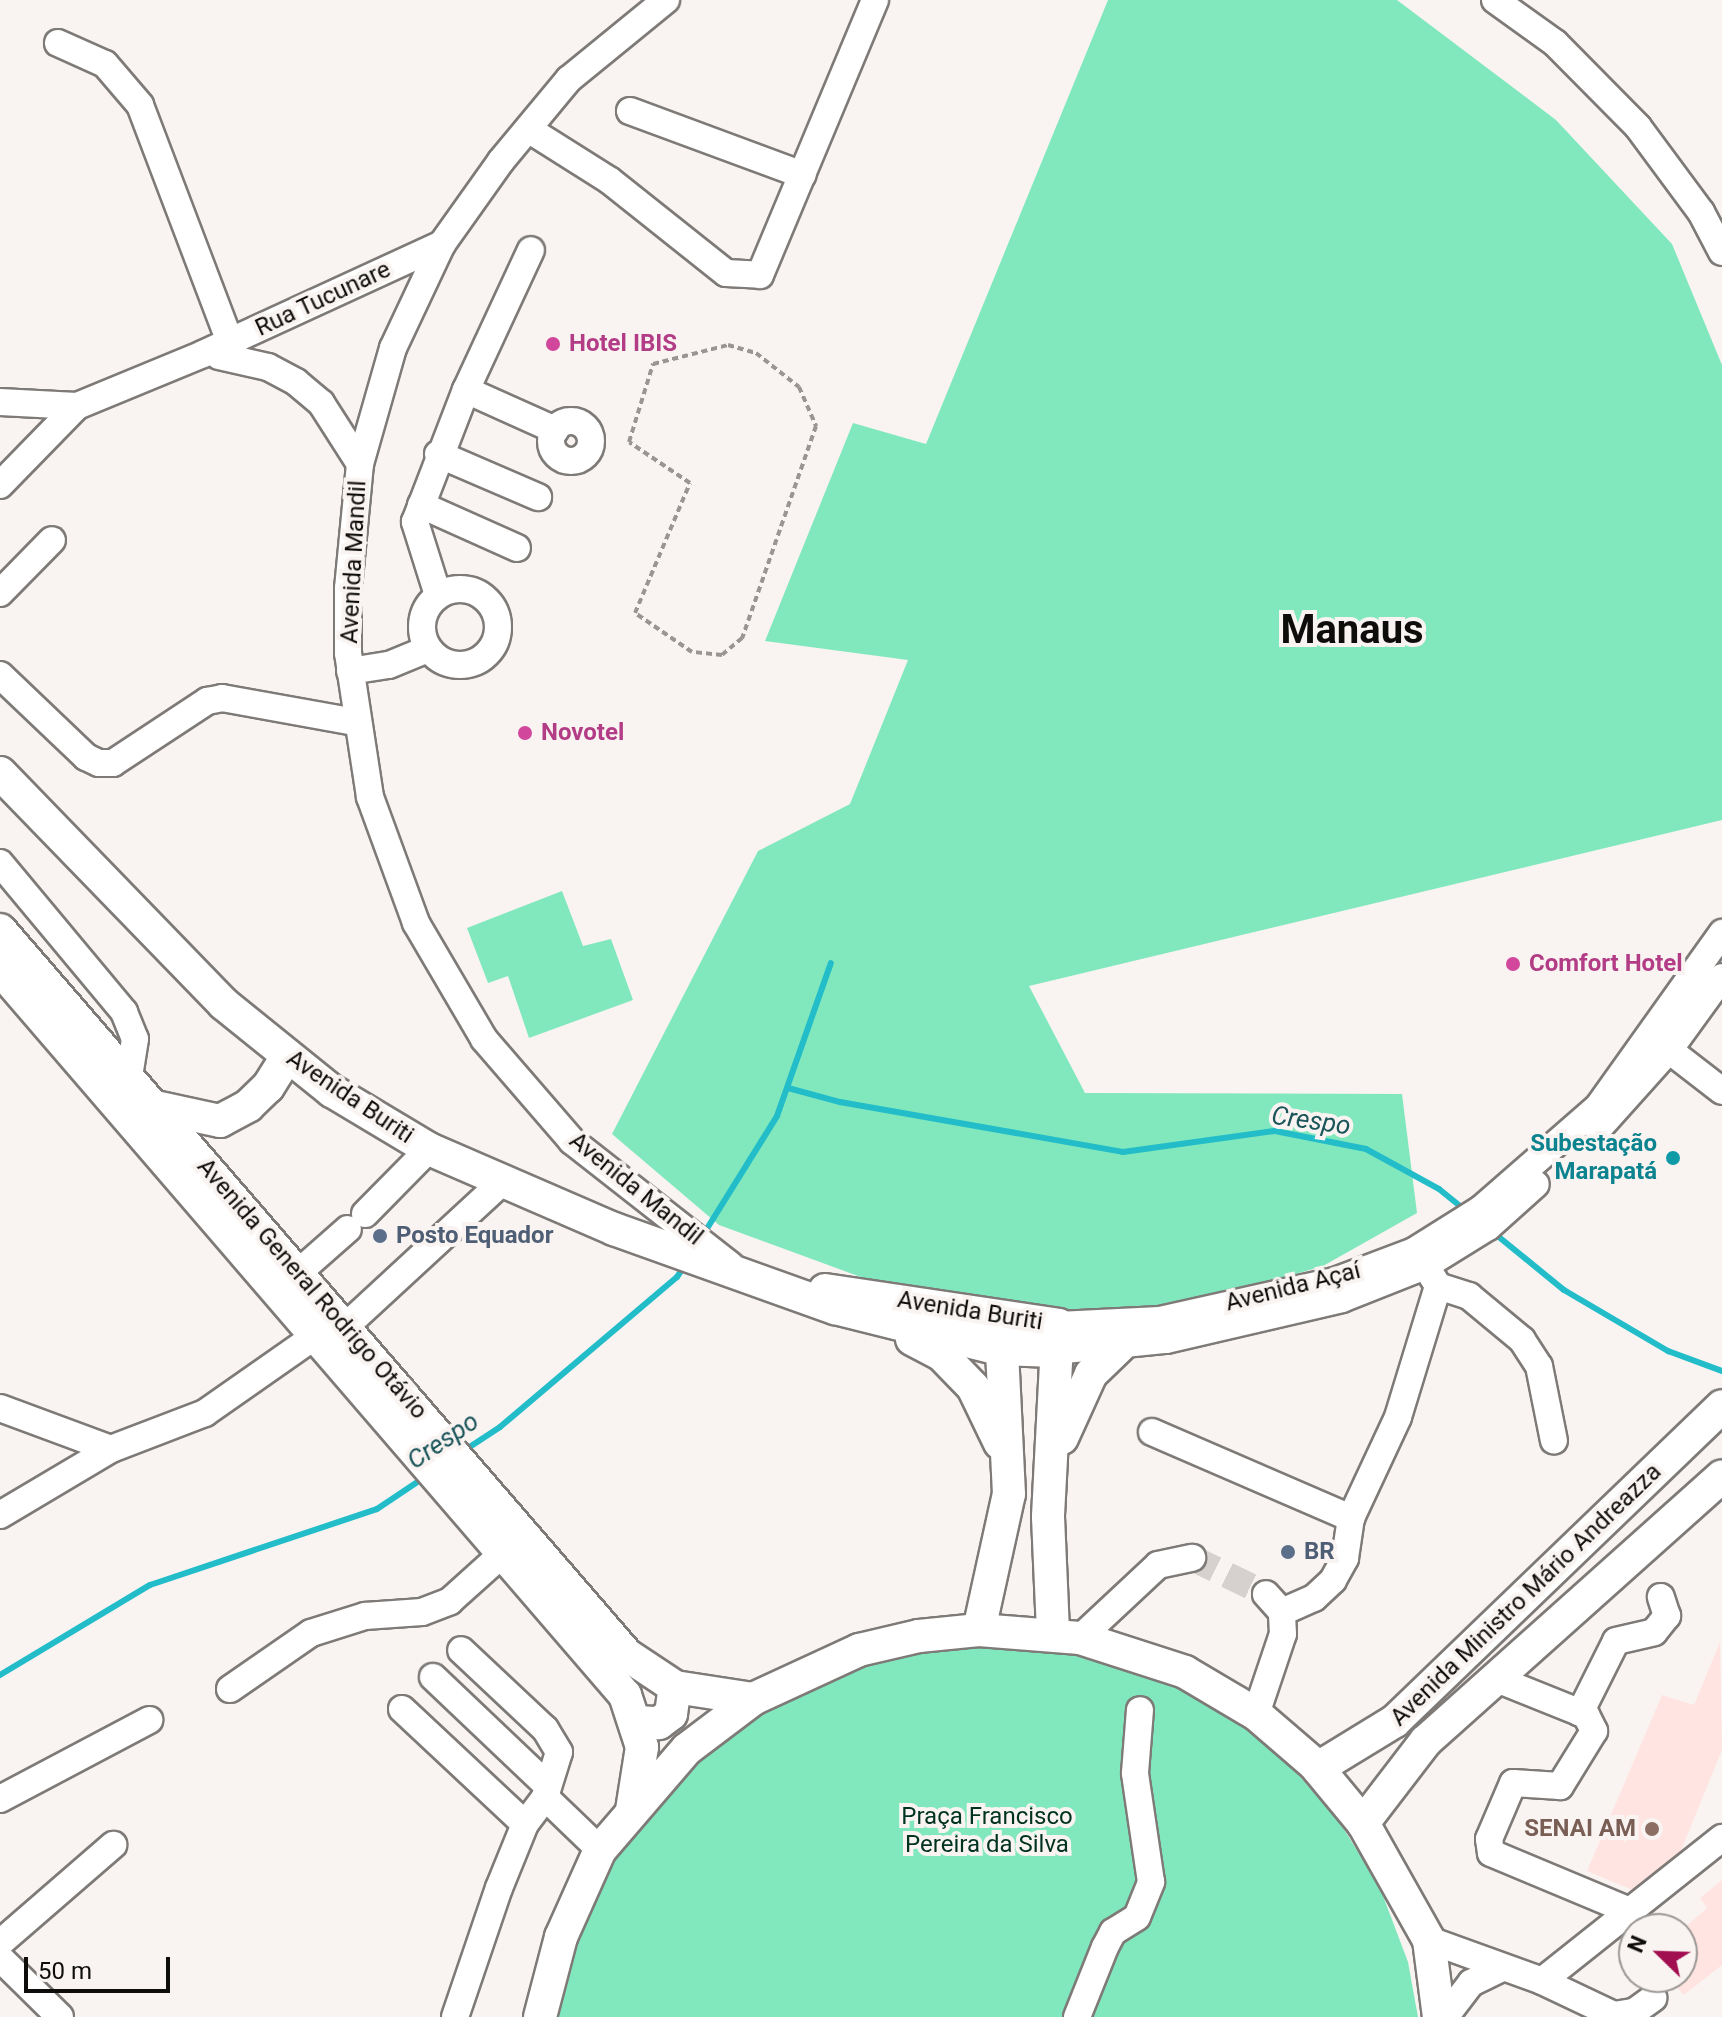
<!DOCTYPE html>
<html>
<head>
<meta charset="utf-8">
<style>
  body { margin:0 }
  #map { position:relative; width:1722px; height:2017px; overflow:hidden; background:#f9f4f1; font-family:Roboto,sans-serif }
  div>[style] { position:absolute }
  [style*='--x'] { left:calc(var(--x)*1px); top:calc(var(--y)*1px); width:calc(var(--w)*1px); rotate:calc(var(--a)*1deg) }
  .education>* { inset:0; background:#ffe4e1 }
  .green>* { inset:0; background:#81e8bd }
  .stream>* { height:6px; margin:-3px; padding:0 3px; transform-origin:3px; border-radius:3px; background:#22bdc9 }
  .minor-tunnel>* { height:26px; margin-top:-13px; transform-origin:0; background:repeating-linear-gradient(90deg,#d6d1cf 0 26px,transparent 0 39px) }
  .path>* { height:4px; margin-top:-2px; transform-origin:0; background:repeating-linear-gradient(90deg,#999593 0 6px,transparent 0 10px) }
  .roads { filter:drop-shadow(2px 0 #7e7a77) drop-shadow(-2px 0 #7e7a77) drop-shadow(0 2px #7e7a77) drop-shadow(0 -2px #7e7a77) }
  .minor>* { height:26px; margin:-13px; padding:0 13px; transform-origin:13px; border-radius:13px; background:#fff }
  .minor>.ring { margin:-13px; padding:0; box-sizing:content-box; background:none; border:26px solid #fff; border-radius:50% }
  .major>* { height:32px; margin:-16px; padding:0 16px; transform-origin:16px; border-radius:16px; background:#fff }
  .dots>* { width:22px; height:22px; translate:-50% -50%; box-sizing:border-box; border:4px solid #f9f4f1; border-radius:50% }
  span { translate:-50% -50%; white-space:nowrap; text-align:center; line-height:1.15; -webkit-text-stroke:8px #f9f4f1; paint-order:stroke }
  .street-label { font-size:24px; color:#0e0d0c }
  .hotel-label { font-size:24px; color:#b23c85; font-weight:700 }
  .left { translate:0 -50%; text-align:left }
  .culture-label { font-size:24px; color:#0d838f; font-weight:700 }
  .right { translate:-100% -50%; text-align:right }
  .service-label { font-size:24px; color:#4e5e75; font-weight:700 }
  .park-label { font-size:24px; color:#003222 }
  .education-label { font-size:24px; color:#785e54; font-weight:700 }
  .water-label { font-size:26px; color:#1a555a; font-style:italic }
  .town-label { font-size:40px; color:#0e0d0c; font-weight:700 }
  .north { position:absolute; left:1618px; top:1913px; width:80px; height:80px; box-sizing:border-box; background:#f9f4f1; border:2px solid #9b9895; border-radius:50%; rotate:293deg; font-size:22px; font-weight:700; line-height:32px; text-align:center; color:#0e0d0c }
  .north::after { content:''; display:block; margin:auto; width:28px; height:36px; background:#a20f51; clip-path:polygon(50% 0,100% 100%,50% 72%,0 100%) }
  .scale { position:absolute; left:24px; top:1957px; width:146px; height:36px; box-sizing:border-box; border:4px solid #0e0d0c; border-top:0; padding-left:10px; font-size:24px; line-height:28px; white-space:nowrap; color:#0e0d0c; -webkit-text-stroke:6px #f9f4f1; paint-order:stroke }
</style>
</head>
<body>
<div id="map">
  <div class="education">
    <i style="clip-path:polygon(1720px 1642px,1722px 1750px,1669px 1880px,1650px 1876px,1642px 1894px,1587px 1871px,1662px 1695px,1694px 1705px)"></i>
    <i style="clip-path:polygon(1722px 1880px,1722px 1965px,1684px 1995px,1667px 1977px,1682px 1977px,1682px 1930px,1707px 1908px,1700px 1898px)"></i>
  </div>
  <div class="green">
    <i style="clip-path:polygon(1108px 0,1397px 0,1556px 120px,1672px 244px,1722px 365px,1722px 820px,1029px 986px,1085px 1093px,1402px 1094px,1417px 1213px,1323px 1266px,1180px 1308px,1039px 1312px,869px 1280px,719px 1225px,612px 1134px,758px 851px,850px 804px,908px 660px,765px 641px,853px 423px,926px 444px)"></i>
    <i style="clip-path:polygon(562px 891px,583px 946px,611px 939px,633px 1000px,529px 1038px,508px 976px,488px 983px,467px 928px)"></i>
    <i style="clip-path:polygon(1004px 1644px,1082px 1654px,1156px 1677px,1226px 1714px,1287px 1762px,1339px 1821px,1380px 1888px,1408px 1962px,1418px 2017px,555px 2017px,576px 1933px,610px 1862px,712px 1743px,777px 1698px,849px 1667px,926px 1648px)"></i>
  </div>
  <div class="stream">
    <i style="--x:788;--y:1088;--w:54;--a:15.1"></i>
    <i style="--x:840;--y:1102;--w:287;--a:10"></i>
    <i style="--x:1123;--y:1152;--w:153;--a:-7.9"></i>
    <i style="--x:1275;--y:1131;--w:93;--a:11.2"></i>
    <i style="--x:1366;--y:1149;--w:83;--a:28.7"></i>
    <i style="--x:1439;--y:1189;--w:35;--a:39"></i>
    <i style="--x:1494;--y:1233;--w:90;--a:39.2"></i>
    <i style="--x:1564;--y:1290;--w:121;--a:30.4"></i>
    <i style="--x:1668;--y:1351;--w:58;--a:20.3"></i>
    <i style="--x:703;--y:1235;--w:140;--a:-58.1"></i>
    <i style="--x:777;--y:1116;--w:162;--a:-70.6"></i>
    <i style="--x:465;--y:1450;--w:42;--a:-33.3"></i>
    <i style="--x:500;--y:1427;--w:232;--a:-40.3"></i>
    <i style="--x:677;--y:1277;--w:14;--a:-56"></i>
    <i style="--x:0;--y:1675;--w:175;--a:-31"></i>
    <i style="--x:150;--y:1585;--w:239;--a:-18.5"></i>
    <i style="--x:377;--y:1509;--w:58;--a:-33.7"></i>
  </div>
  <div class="minor-tunnel">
    <i style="--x:1192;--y:1558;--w:82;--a:25.9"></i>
  </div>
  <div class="path">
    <i style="--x:728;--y:345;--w:29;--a:16"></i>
    <i style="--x:756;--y:353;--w:55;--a:38.3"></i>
    <i style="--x:799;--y:387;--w:43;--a:66.4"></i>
    <i style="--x:816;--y:426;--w:225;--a:109.2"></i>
    <i style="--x:742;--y:638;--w:26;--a:140"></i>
    <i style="--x:722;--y:655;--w:30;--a:-174"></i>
    <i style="--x:692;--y:652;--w:69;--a:-145.6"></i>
    <i style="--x:635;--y:613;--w:141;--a:-67.1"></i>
    <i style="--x:690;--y:483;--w:73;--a:-146.1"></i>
    <i style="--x:629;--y:442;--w:82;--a:-72.9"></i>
    <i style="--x:653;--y:364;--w:77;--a:-14.2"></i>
  </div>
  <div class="roads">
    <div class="minor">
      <i style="--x:666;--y:0;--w:125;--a:140.8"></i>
      <i style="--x:569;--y:79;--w:107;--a:129.7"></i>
      <i style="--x:501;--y:161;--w:102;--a:125.4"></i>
      <i style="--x:442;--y:244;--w:115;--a:115.2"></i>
      <i style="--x:393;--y:348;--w:121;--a:105.9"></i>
      <i style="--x:360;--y:464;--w:125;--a:95.5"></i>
      <i style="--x:348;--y:588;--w:65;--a:90"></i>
      <i style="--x:348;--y:653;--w:146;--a:81.3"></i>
      <i style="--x:370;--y:797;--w:134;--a:69.9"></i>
      <i style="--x:416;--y:923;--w:134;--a:59.6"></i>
      <i style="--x:484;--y:1039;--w:135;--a:49.2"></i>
      <i style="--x:572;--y:1141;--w:201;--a:38.1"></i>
      <i style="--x:1495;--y:0;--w:74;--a:35.6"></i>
      <i style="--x:1555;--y:43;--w:118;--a:45.3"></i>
      <i style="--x:1638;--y:127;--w:106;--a:53.5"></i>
      <i style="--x:1701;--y:212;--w:45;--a:62.3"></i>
      <i style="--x:58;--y:43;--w:51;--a:24.1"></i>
      <i style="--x:105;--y:64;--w:54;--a:49.5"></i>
      <i style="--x:140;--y:105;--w:267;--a:69.2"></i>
      <i style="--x:630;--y:111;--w:184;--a:20.3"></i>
      <i style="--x:528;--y:129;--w:96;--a:32.2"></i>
      <i style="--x:609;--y:180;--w:149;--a:38.5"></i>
      <i style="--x:726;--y:273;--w:34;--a:3"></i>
      <i style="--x:760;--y:275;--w:298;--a:-67.3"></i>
      <i style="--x:219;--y:356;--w:50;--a:12.7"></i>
      <i style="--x:268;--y:367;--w:32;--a:28"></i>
      <i style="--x:296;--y:382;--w:33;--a:40"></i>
      <i style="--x:321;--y:403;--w:72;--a:57.4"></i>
      <i style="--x:466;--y:390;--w:154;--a:-65.1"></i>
      <i style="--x:0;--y:402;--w:77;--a:3"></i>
      <i class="ring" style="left:551px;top:421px;width:14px;height:14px"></i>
      <i style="--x:438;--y:454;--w:109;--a:23.3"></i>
      <i style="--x:0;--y:485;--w:110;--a:-45.7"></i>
      <i style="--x:77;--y:406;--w:136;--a:-22.4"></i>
      <i style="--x:203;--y:354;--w:263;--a:-24.7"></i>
      <i style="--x:421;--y:505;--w:105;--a:24.1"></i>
      <i class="ring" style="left:422px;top:589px;width:50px;height:50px"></i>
      <i style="--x:0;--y:593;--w:74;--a:-45.5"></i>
      <i style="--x:438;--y:595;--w:77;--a:-107.5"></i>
      <i style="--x:415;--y:522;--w:142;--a:-68.9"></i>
      <i style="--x:466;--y:390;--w:98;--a:24.2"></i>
      <i style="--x:350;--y:671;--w:39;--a:-9"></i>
      <i style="--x:389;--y:665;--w:42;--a:-22.3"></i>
      <i style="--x:0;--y:675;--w:119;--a:43.6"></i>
      <i style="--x:86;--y:757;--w:14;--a:25"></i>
      <i style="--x:99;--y:763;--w:14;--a:0"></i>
      <i style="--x:113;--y:763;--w:113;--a:-33.4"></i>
      <i style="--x:207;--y:701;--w:15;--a:-11"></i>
      <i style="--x:222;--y:698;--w:136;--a:10.2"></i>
      <i style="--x:0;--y:863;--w:194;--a:50.2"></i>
      <i style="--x:124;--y:1012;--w:29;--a:68"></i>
      <i style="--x:135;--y:1039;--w:37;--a:99"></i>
      <i style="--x:1669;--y:1050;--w:67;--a:37.7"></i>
      <i style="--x:1598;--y:1129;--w:106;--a:-48.1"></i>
      <i style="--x:1669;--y:1050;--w:90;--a:-54"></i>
      <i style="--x:365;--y:1214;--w:91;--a:-45.4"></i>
      <i style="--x:299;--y:1272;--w:65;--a:-41.3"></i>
      <i style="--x:1430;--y:1273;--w:15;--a:58"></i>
      <i style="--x:1438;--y:1286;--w:33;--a:18"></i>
      <i style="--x:1469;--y:1296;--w:69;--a:39.7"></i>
      <i style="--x:1522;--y:1340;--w:31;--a:57"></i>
      <i style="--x:1539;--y:1366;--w:76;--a:78.7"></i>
      <i style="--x:1058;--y:1325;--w:102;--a:-2.8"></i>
      <i style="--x:1160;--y:1320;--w:179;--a:-12.6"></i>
      <i style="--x:1335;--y:1281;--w:85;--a:-20.8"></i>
      <i style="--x:1414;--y:1251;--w:79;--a:-32.1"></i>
      <i style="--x:1481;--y:1209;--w:155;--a:-41.1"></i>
      <i style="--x:1598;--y:1107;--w:214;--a:-54.5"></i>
      <i style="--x:346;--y:1326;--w:211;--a:-42.7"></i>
      <i style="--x:1055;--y:1351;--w:112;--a:-5.7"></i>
      <i style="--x:1166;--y:1340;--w:181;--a:-13.1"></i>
      <i style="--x:1342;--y:1299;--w:89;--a:-21.7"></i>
      <i style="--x:1425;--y:1266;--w:74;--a:-31.8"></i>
      <i style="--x:1488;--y:1227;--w:64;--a:-41.9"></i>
      <i style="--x:0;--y:1408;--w:118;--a:20.3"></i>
      <i style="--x:111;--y:1449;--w:101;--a:-21"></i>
      <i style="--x:205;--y:1413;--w:138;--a:-35"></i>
      <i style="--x:1152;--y:1432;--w:217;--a:23.4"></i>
      <i style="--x:0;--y:1515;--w:129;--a:-30.7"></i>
      <i style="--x:1282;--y:1612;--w:35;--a:-24"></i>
      <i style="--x:1314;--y:1598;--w:26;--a:-43"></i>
      <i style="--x:1333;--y:1580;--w:25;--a:-61"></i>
      <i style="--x:1345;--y:1558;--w:40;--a:-81.5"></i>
      <i style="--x:1351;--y:1518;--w:111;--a:-65"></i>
      <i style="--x:1398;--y:1417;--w:137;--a:-73"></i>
      <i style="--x:1080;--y:1638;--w:107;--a:-43.1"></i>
      <i style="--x:1158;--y:1565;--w:35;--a:-12"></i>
      <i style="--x:433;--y:1677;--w:158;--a:43.5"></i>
      <i style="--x:1499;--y:1680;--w:94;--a:21.9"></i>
      <i style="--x:1586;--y:1715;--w:18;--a:63"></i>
      <i style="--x:1594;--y:1731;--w:65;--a:121.7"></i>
      <i style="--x:1560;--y:1786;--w:47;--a:-176.3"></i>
      <i style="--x:1513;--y:1783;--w:61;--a:113.2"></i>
      <i style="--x:1489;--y:1839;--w:14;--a:82"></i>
      <i style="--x:1491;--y:1853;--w:153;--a:22.7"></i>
      <i style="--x:230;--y:1689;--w:98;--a:-34.7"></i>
      <i style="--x:311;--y:1633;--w:57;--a:-17.5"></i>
      <i style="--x:365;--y:1616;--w:57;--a:-4"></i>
      <i style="--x:422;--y:1612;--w:30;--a:-21"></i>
      <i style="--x:450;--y:1601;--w:67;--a:-42"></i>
      <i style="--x:402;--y:1709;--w:168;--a:43.1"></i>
      <i style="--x:1580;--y:1713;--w:80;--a:-63.4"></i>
      <i style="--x:1616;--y:1641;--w:39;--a:-13"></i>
      <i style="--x:1654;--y:1632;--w:21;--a:-51"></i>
      <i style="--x:1667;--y:1616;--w:20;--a:-108"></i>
      <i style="--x:1256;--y:1714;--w:84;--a:-71.4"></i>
      <i style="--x:1283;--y:1634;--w:22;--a:-93"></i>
      <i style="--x:1282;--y:1612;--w:24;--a:-132"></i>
      <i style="--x:545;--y:1797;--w:76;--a:43.9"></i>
      <i style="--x:0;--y:1799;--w:169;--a:-27.9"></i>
      <i style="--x:1429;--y:1940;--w:120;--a:19.9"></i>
      <i style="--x:1542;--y:1981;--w:80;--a:25.3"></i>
      <i style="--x:1614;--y:2015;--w:20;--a:-9"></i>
      <i style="--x:1634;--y:2012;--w:24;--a:-36"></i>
      <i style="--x:0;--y:1943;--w:150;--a:-40.9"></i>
      <i style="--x:0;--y:1958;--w:84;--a:44.5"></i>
      <i style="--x:1542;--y:1981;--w:230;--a:-38.5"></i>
      <i style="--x:455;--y:2017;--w:136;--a:-71.2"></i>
      <i style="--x:499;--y:1888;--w:69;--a:-67.9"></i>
      <i style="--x:525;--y:1824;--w:34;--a:-53"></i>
      <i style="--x:545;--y:1797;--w:47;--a:-72.7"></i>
      <i style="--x:559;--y:1752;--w:27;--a:-121"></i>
      <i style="--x:545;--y:1729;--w:115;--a:-136.8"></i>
      <i style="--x:1077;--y:2017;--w:75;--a:-68.2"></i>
      <i style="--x:1105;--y:1947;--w:17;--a:-62"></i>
      <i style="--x:1113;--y:1932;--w:28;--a:-32"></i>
      <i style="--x:1137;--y:1917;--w:38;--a:-68"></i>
      <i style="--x:1151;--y:1882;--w:110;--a:-98.4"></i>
      <i style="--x:1135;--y:1773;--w:63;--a:-85.5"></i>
      <i style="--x:1445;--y:2017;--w:43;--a:-52.6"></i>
      <i style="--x:1471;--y:1983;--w:32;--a:-26"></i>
    </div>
    <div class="major">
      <i style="--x:0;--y:773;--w:322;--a:45.9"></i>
      <i style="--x:224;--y:1004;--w:139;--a:38.9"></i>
      <i style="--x:332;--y:1091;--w:113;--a:30.9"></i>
      <i style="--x:429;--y:1149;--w:202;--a:23.4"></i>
      <i style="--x:614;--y:1229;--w:235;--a:19.7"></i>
      <i style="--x:835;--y:1308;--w:169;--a:14"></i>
      <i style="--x:999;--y:1349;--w:56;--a:2"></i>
      <i style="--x:0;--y:930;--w:959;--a:49.15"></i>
      <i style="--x:627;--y:1655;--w:58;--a:33.7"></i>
      <i style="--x:675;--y:1687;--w:79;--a:8.7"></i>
      <i style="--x:0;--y:969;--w:958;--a:49.28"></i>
      <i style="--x:625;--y:1695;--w:55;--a:71.9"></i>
      <i style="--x:642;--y:1747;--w:64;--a:99"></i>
      <i style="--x:155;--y:1107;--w:66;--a:12.2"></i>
      <i style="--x:220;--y:1121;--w:32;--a:-28"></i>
      <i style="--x:248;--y:1106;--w:28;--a:-44"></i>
      <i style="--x:268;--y:1087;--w:36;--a:-58"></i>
      <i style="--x:825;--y:1290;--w:236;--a:8.5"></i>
      <i style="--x:1058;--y:1325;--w:192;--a:93"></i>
      <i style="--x:1048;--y:1517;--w:116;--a:87.5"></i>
      <i style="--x:912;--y:1339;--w:34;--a:28"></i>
      <i style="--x:942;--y:1355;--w:45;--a:45.9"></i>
      <i style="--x:973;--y:1387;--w:62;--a:64.3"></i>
      <i style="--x:1062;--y:1438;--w:70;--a:-65.6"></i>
      <i style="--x:1091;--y:1374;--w:40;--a:-44"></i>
      <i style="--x:979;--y:1630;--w:139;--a:-77.6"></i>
      <i style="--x:1009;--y:1494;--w:163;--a:-92.8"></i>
      <i style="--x:637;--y:1722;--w:22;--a:3"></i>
      <i style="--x:659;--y:1723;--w:15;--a:-37"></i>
      <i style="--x:671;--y:1714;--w:27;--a:-82"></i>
      <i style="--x:1318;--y:1768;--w:90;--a:-31.4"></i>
      <i style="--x:1395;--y:1721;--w:454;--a:-43.9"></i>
      <i style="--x:1363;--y:1823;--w:103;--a:-52.5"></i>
      <i style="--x:1426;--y:1741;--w:397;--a:-41.8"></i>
      <i style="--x:540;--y:2017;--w:83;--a:-75.3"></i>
      <i style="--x:561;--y:1937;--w:95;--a:-65.9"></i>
      <i style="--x:600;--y:1850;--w:133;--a:-49.3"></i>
      <i style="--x:687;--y:1749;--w:83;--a:-37.1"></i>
      <i style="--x:753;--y:1699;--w:117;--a:-24.8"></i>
      <i style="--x:859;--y:1650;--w:62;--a:-13.1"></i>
      <i style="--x:919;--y:1636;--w:60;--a:-5.7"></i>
      <i style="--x:979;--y:1630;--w:101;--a:4.5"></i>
      <i style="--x:1080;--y:1638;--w:110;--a:17.9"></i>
      <i style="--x:1185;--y:1672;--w:82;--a:30.6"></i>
      <i style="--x:1256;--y:1714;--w:78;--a:40.8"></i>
      <i style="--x:1315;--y:1765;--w:75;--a:50.4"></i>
      <i style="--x:1363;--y:1823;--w:134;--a:60.6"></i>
      <i style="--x:1429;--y:1940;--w:78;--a:82.6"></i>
    </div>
  </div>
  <div class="dots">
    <i style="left:553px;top:344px;background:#d1479c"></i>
    <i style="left:525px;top:733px;background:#d1479c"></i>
    <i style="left:1513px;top:964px;background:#d1479c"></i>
    <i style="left:1673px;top:1158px;background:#0f9aa8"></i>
    <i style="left:380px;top:1236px;background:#5c6f8a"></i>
    <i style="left:1288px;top:1552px;background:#5c6f8a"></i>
    <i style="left:1652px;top:1829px;background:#8d6e63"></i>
  </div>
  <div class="street-label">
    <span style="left:323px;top:299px;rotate:-25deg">Rua Tucunare</span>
    <span style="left:354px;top:562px;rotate:-87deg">Avenida Mandil</span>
    <span style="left:350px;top:1097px;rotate:34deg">Avenida Buriti</span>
    <span style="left:636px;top:1189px;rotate:39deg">Avenida Mandil</span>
    <span style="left:1293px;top:1287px;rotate:-14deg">Avenida Açaí</span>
    <span style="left:312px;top:1289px;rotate:49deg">Avenida General Rodrigo Otávio</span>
    <span style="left:970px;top:1311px;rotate:9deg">Avenida Buriti</span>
    <span style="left:1526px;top:1595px;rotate:-44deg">Avenida Ministro Mário Andreazza</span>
  </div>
  <div class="hotel-label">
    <span class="left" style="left:569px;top:344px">Hotel IBIS</span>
    <span class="left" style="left:541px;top:733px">Novotel</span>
    <span class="left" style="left:1529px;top:964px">Comfort Hotel</span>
  </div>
  <div class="culture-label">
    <span class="right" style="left:1657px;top:1158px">Subestação<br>Marapatá</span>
  </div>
  <div class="service-label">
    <span class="left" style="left:396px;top:1236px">Posto Equador</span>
    <span class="left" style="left:1304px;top:1552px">BR</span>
  </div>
  <div class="park-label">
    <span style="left:987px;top:1831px">Praça Francisco<br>Pereira da Silva</span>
  </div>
  <div class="education-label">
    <span class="right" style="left:1636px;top:1829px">SENAI AM</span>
  </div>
  <div class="water-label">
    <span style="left:1311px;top:1121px;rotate:8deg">Crespo</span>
    <span style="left:443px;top:1441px;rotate:-34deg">Crespo</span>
  </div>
  <div class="town-label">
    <span style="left:1352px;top:630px">Manaus</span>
  </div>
  <div class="north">N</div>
  <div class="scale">50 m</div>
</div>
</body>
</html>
